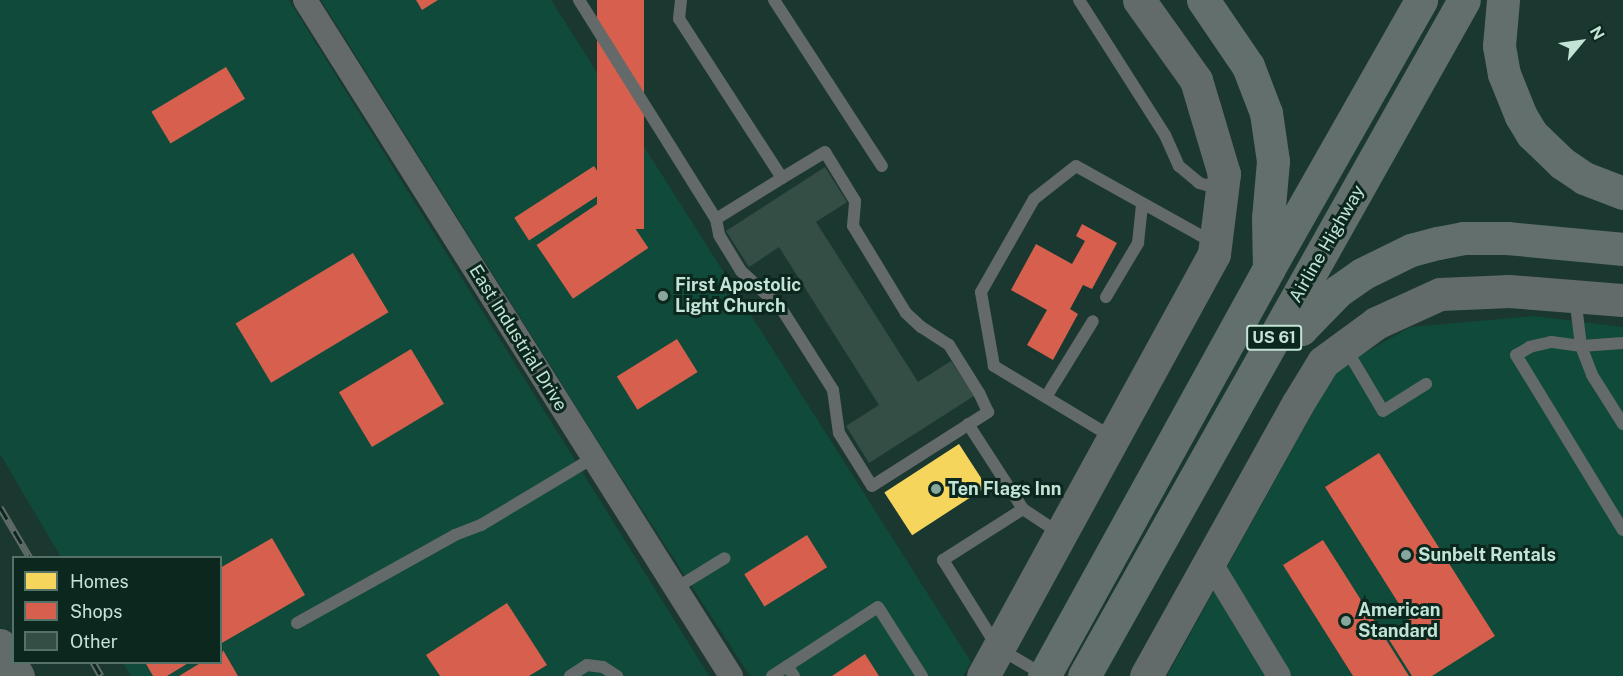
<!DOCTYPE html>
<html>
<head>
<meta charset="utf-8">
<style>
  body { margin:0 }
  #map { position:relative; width:1623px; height:676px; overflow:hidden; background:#1b3830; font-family:"Public Sans",sans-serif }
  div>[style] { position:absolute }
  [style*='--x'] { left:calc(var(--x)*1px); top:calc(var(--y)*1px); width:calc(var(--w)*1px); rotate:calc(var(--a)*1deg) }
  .built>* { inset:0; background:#0f4a3a }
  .homes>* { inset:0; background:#f6d55c; transform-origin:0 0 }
  .shops>* { inset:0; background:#d6604d; transform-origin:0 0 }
  .building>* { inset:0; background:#344e46 }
  .lane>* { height:12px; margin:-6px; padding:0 6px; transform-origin:6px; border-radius:6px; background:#646969 }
  .street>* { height:24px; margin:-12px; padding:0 12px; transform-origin:12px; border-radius:12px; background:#646969 }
  .secondary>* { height:33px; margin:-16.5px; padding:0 16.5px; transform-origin:16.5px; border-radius:16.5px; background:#636b6a }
  .highway>* { height:33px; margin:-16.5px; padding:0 16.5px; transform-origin:16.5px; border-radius:16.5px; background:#626f6c }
  .rail>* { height:7px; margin-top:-3.5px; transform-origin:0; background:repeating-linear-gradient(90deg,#0b271e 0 14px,#616b68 0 28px); box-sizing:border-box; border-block:2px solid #616b68 }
  .dots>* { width:16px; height:16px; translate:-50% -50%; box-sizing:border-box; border:3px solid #0b271e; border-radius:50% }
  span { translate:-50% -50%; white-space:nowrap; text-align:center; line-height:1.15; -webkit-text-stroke:6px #0b271e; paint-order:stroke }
  .shield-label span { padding:2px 4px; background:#0b271e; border:2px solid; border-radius:4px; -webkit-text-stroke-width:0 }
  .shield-label { font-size:16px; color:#c2e3d6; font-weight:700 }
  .street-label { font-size:18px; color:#c2e3d6 }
  .poi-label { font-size:18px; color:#c2e3d6; font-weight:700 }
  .left { translate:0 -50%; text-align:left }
  .legend { position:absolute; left:12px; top:556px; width:210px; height:108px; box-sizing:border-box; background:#0b271e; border:2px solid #547268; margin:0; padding:8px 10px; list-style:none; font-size:18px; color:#c2e3d6 }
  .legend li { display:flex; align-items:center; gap:12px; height:30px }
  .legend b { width:30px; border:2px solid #547268 }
  .north { position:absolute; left:1551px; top:12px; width:60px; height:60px; -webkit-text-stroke:4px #0b271e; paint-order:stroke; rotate:61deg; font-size:16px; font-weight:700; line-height:24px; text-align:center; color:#c2e3d6 }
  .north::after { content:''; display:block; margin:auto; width:21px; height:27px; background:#c2e3d6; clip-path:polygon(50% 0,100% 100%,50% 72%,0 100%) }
</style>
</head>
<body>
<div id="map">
  <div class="built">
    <i style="clip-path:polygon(0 0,289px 0,709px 676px,131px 676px,123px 663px,220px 662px,220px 558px,61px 557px,0 454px)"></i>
    <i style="clip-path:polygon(321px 0,551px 0,971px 662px,963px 676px,750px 676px,599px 443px)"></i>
    <i style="clip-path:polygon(1533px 316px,1623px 327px,1623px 676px,1167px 676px,1337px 368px,1411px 327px)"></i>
  </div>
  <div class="homes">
    <i style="left:959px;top:444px;width:51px;height:89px;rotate:57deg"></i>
  </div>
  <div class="shops">
    <i style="clip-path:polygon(416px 0,438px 0,422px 10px)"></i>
    <i style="left:597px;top:0;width:47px;height:229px"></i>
    <i style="left:226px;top:67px;width:37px;height:87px;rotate:59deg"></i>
    <i style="left:594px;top:166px;width:27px;height:95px;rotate:57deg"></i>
    <i style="left:612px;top:194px;width:65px;height:91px;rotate:56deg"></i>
    <i style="clip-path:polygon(1082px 224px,1117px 243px,1092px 289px,1083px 285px,1070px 309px,1078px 314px,1053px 360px,1027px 345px,1047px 310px,1011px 290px,1036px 244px,1072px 264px,1085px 241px,1076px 236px)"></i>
    <i style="left:353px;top:253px;width:69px;height:137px;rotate:59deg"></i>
    <i style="left:677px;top:339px;width:39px;height:71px;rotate:58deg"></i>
    <i style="left:411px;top:349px;width:64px;height:84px;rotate:59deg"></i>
    <i style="clip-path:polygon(1379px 453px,1495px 636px,1432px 676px,1412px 676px,1388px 638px,1411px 623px,1325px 487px)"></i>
    <i style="left:807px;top:535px;width:38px;height:74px;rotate:58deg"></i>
    <i style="clip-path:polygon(272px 538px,305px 595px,220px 644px,220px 568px)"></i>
    <i style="clip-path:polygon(1323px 540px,1409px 676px,1353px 676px,1283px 565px)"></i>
    <i style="clip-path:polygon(507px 603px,547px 665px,529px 676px,440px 676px,426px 655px)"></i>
    <i style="clip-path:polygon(223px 650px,238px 676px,179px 676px,202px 662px,220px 662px)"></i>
    <i style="clip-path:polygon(865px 654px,879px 676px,832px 676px)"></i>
    <i style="clip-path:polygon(145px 662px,190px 662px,167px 676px,153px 676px)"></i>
  </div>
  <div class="building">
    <i style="clip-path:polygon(825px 167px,847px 202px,816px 222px,918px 382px,951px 361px,974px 396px,869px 463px,846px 426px,879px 405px,779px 247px,749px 267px,726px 231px)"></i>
  </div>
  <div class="lane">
    <i style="--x:579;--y:0;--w:258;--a:58"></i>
    <i style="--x:716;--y:219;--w:16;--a:79"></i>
    <i style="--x:719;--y:235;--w:42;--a:58.6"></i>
    <i style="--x:741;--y:271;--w:54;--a:42.8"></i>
    <i style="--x:781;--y:308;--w:97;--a:57.6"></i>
    <i style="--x:833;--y:390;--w:43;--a:82.1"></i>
    <i style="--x:839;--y:433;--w:62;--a:58.1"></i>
    <i style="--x:872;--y:486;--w:138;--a:-32.5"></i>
    <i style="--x:988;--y:412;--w:21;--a:-115"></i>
    <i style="--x:979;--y:393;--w:57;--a:-122"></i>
    <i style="--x:949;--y:345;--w:33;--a:-147"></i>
    <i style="--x:921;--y:327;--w:21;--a:-137"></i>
    <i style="--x:906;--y:313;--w:102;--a:-121.3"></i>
    <i style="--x:853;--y:226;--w:25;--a:-85"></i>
    <i style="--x:855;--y:201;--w:57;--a:-121.5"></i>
    <i style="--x:825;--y:152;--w:50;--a:148.8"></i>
    <i style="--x:782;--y:178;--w:189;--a:-122.9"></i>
    <i style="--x:679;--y:19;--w:19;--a:-84"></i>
    <i style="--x:774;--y:0;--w:198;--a:57"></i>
    <i style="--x:1079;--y:0;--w:160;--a:57.5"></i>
    <i style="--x:1165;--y:135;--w:34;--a:66"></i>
    <i style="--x:1179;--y:166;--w:26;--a:40"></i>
    <i style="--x:1199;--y:183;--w:22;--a:16"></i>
    <i style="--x:716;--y:219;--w:78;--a:-31.8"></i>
    <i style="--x:1106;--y:297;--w:63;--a:-59.3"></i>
    <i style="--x:1138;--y:243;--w:39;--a:-84"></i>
    <i style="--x:1575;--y:297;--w:49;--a:83"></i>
    <i style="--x:1581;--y:346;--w:31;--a:69"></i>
    <i style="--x:1592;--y:375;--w:58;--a:57.7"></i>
    <i style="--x:1623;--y:343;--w:42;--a:175.9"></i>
    <i style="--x:1581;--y:346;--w:30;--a:-172"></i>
    <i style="--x:1551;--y:342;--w:22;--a:167"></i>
    <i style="--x:1530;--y:347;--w:16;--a:150"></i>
    <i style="--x:1516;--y:355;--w:205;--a:58.6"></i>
    <i style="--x:1345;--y:347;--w:74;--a:59.3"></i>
    <i style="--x:1383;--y:411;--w:51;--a:-32.1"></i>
    <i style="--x:1046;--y:397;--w:89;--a:-58.3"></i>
    <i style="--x:968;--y:424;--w:101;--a:57.1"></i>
    <i style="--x:1023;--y:509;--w:95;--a:147.5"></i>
    <i style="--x:943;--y:560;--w:104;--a:58"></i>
    <i style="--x:998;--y:648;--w:53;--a:30.4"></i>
    <i style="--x:1112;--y:437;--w:138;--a:-149"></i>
    <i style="--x:994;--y:366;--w:75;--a:-100"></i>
    <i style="--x:981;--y:292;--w:107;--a:-60.3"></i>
    <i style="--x:1034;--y:199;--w:53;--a:-38.2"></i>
    <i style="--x:1076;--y:166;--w:156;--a:29.2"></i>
    <i style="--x:1023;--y:509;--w:43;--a:33.7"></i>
    <i style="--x:676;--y:588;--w:57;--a:-31.5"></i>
    <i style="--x:297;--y:623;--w:181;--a:-29.1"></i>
    <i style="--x:455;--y:535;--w:28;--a:-21"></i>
    <i style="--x:481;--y:525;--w:131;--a:-30.9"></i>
    <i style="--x:787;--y:666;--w:12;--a:55"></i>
    <i style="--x:570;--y:676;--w:20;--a:-33"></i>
    <i style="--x:587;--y:665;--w:16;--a:7"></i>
    <i style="--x:603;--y:667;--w:17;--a:33"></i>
    <i style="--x:772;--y:676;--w:126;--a:-33.1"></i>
    <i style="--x:878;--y:607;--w:82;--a:57.5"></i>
  </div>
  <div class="street">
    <i style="--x:305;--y:0;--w:799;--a:57.78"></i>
    <i style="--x:1210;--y:562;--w:133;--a:58.8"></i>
  </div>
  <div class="secondary">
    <i style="--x:0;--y:645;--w:36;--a:60"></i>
    <i style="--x:983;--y:676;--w:481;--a:-61.3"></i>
    <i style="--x:1214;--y:254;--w:81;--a:-82.9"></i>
    <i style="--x:1224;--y:174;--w:98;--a:-106.6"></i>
    <i style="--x:1196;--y:80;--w:98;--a:-125.5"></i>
    <i style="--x:1146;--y:676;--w:312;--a:-60.9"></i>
    <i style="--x:1298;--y:403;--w:48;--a:-58.6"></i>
    <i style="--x:1323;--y:362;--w:66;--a:-36.3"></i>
    <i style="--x:1376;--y:323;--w:70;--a:-24.4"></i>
    <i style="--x:1440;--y:294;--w:69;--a:-2.5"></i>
    <i style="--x:1509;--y:291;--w:114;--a:4.5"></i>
  </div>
  <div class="highway">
    <i style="--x:1203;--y:0;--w:80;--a:55.7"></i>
    <i style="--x:1248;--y:66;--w:50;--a:69"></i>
    <i style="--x:1266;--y:113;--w:49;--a:81.7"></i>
    <i style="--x:1273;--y:161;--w:57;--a:95"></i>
    <i style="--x:1268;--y:218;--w:50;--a:88.9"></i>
    <i style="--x:1503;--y:0;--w:46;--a:95"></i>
    <i style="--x:1499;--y:46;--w:28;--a:80"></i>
    <i style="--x:1504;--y:74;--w:45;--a:68"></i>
    <i style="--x:1521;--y:116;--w:21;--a:59"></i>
    <i style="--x:1532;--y:134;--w:42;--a:44"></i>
    <i style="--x:1562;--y:163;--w:27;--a:34"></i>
    <i style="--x:1584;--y:178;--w:42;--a:21"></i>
    <i style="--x:1280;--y:328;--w:21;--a:3"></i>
    <i style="--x:1301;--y:329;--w:53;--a:-45.8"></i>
    <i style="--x:1338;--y:291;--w:29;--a:-35"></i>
    <i style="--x:1362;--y:274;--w:55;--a:-26.1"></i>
    <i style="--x:1411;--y:250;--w:28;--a:-15"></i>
    <i style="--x:1438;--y:243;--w:25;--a:-11"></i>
    <i style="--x:1463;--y:238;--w:44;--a:0"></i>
    <i style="--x:1507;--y:238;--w:117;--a:5.4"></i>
    <i style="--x:1044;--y:676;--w:466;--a:-61.1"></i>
    <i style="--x:1269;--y:268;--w:308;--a:-60.4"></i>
    <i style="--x:1084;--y:676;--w:775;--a:-60.66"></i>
  </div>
  <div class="rail">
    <i style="--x:0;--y:507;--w:59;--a:59.5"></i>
    <i style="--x:93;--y:662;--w:16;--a:60"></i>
  </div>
  <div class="dots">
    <i style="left:663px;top:296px;background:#88a79c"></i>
    <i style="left:936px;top:489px;background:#88a79c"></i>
    <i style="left:1406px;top:555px;background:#88a79c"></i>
    <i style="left:1346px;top:621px;background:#88a79c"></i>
  </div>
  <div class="shield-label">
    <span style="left:1274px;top:338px">US 61</span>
  </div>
  <div class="street-label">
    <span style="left:1327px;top:244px;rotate:-60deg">Airline Highway</span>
    <span style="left:518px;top:338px;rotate:58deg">East Industrial Drive</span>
  </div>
  <div class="poi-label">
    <span class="left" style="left:675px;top:296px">First Apostolic<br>Light Church</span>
    <span class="left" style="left:948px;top:489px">Ten Flags Inn</span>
    <span class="left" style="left:1418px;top:555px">Sunbelt Rentals</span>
    <span class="left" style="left:1358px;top:621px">American<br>Standard</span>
  </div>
  <ul class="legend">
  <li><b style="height:16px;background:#f6d55c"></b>Homes</li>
  <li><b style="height:16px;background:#d6604d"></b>Shops</li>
  <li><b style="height:16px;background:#344e46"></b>Other</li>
  </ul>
  <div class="north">N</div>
</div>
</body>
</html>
